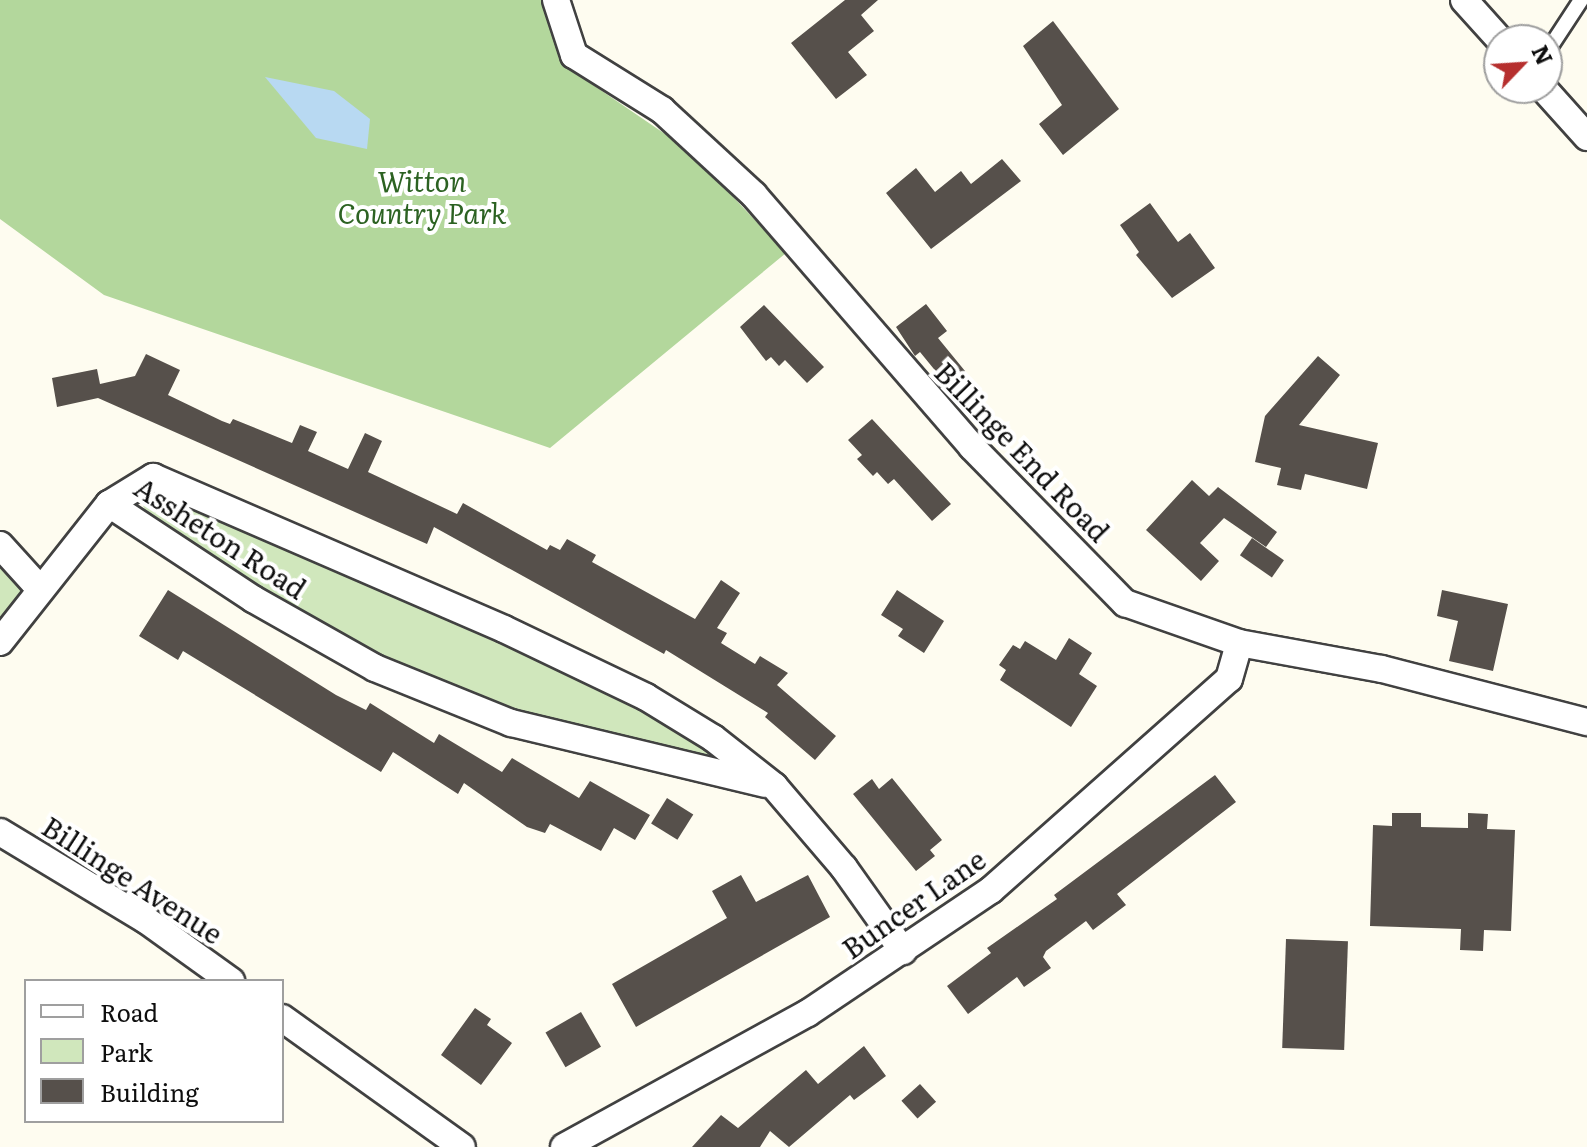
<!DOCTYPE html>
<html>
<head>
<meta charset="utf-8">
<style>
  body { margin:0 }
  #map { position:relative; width:1587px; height:1147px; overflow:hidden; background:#fefcf0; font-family:Literata,serif }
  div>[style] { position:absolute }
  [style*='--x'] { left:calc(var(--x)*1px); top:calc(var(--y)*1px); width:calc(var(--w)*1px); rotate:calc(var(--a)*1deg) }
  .green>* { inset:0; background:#d0e7bc }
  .forest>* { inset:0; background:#b3d79c }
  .water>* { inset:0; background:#b8d9f2 }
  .building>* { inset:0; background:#56504b; transform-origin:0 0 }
  .roads { filter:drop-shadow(2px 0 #414141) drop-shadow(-2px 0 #414141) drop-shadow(0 2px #414141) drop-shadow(0 -2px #414141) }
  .lane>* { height:14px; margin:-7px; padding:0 7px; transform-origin:7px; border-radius:7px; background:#fff }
  .street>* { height:26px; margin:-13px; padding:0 13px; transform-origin:13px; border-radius:13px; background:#fff }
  span { translate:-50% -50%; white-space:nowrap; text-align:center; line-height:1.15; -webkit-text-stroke:8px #fff; paint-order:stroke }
  .park-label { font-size:28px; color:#2c6222; font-style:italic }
  .street-label { font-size:28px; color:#0e0e0e }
  .legend { position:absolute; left:24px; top:979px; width:260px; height:144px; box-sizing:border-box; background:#fff; border:2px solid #9f9f9f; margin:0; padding:10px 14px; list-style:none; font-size:24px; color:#0e0e0e }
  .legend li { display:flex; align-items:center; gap:16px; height:40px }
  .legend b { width:40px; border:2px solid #9f9f9f }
  .north { position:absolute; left:1483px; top:24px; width:80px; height:80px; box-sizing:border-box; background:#fff; border:2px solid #9f9f9f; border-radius:50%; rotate:65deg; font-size:22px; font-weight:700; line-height:32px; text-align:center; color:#0e0e0e }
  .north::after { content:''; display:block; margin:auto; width:28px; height:36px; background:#b62f2e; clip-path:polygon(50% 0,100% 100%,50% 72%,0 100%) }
</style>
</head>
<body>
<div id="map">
  <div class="green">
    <i style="clip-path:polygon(156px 494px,409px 598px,635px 703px,728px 761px,727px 768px,493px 704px,345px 638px,151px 521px,143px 506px)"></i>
    <i style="clip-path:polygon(0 546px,40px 589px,0 642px)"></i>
  </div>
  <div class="forest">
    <i style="clip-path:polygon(0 0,544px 0,577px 74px,690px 151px,786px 253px,550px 448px,104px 295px,0 219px)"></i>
  </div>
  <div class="water">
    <i style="clip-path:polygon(265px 77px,334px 91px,370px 119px,367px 149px,316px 138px)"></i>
  </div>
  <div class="building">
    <i style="clip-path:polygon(845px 0,878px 0,861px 15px,874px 31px,848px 52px,867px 75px,836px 99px,791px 43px)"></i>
    <i style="clip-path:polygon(1053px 21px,1119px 109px,1063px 155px,1039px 124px,1062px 105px,1023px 46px)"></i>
    <i style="clip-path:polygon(1002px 159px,1021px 181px,931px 249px,886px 193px,916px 168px,935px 192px,961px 171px,971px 184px)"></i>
    <i style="clip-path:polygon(1150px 203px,1178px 242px,1190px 233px,1215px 268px,1172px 298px,1136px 255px,1139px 252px,1120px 225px)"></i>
    <i style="clip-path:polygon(926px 304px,947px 331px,938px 338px,965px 371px,947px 385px,920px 352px,915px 356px,896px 327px)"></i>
    <i style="clip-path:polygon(764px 305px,824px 367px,807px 383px,785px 360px,779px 366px,771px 357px,766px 361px,740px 327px)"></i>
    <i style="clip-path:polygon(146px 354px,180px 370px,168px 395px,222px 421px,230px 424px,233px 419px,292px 443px,300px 425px,317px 432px,308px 451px,348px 469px,365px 433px,382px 441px,368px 472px,457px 514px,463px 503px,547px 550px,550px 545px,560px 550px,567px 539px,596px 555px,592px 562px,695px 619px,721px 580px,740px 593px,717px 628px,727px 633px,721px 643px,755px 664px,760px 656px,788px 673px,777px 685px,836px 736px,815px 760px,765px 717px,768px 713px,666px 650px,664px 654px,434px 527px,427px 544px,98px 398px,57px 407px,52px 378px,97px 369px,100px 384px,135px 376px)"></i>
    <i style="clip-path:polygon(1318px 356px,1340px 375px,1299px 425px,1378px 443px,1367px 489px,1305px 474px,1301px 490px,1277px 485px,1281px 468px,1255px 462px,1265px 416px)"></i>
    <i style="clip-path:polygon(872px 419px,951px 504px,932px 521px,894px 479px,888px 484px,877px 472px,873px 476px,857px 459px,862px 455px,848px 440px)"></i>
    <i style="clip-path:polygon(1192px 480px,1209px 496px,1218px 487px,1277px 532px,1266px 547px,1224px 518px,1200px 543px,1219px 561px,1201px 581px,1146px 530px)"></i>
    <i style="left:1252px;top:538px;width:39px;height:21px;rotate:35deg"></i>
    <i style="clip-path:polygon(168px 590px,336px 695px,366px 710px,370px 703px,434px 743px,439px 734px,502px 772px,512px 758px,579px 798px,590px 781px,650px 815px,635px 840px,614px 828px,601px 851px,550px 824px,545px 833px,527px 827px,464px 783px,458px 794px,393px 752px,381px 772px,183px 651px,178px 660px,139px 636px)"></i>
    <i style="clip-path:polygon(897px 590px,944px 621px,924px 653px,898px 636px,903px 629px,881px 615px)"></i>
    <i style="clip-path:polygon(1442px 590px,1508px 604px,1493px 671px,1449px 661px,1458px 621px,1437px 616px)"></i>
    <i style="clip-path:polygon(1069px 638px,1092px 653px,1079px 674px,1097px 686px,1071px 727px,1000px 680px,1006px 670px,999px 665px,1013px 645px,1020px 649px,1025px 641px,1056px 660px)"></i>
    <i style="clip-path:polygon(1215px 775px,1236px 802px,1117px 894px,1126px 905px,1093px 930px,1086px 921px,1046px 951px,1043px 957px,1051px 968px,1024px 987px,1017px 977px,968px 1014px,947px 986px,991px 953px,987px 948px,1057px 899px,1054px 895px)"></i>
    <i style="clip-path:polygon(892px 778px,942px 840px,930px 850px,935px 856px,916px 871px,853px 794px,872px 779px,879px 789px)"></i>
    <i style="left:667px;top:798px;width:31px;height:30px;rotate:32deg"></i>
    <i style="clip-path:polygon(1392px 813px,1421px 813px,1421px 827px,1468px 828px,1468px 813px,1488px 814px,1487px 829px,1515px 830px,1511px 931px,1484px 930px,1483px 951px,1460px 950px,1461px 929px,1370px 926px,1373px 825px,1392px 826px)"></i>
    <i style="clip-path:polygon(741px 875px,756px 902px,808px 875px,830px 917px,636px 1027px,612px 984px,727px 918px,712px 891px)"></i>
    <i style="left:1286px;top:939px;width:62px;height:109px;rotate:2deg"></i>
    <i style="clip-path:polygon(475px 1008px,491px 1019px,487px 1025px,512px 1043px,481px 1085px,441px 1055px)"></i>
    <i style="left:581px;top:1012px;width:40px;height:41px;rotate:60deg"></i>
    <i style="clip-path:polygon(864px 1046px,886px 1076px,854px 1100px,850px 1095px,789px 1147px,770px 1131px,760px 1147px,692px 1147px,721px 1115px,738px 1128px,806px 1070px,818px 1084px)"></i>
    <i style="left:920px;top:1084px;width:24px;height:25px;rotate:48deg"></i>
  </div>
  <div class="roads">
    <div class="lane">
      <i style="--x:1547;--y:52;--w:62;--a:-56.8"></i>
    </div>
    <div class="street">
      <i style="--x:556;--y:0;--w:58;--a:71.9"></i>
      <i style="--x:574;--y:55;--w:104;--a:32"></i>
      <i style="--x:662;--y:110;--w:125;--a:42.7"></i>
      <i style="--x:754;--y:195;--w:333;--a:49.1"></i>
      <i style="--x:972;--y:447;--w:219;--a:45.6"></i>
      <i style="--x:1125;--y:603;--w:121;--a:19.3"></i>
      <i style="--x:1239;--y:643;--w:145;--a:10.3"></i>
      <i style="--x:1382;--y:669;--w:212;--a:14.5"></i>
      <i style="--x:1464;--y:0;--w:54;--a:48"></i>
      <i style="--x:1543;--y:88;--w:66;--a:48.1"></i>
      <i style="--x:109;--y:504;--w:173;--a:33.4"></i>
      <i style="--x:253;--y:599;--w:140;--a:29.5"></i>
      <i style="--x:375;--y:668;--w:147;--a:22"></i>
      <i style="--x:511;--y:723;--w:261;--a:13.5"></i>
      <i style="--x:0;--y:545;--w:59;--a:47.7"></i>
      <i style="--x:0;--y:642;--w:176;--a:-51.7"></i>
      <i style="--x:109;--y:504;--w:52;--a:-31.5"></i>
      <i style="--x:153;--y:477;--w:382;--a:23.4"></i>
      <i style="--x:504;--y:629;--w:157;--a:25.6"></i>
      <i style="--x:646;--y:697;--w:79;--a:31.5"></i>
      <i style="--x:713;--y:738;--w:78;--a:38.2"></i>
      <i style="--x:774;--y:786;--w:108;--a:49.5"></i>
      <i style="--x:844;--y:868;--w:102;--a:54.6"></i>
      <i style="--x:0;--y:832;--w:170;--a:31.1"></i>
      <i style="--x:146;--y:920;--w:105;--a:35.7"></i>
      <i style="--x:282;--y:1018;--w:221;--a:35.6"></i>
      <i style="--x:564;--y:1147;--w:278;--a:-28.8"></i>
      <i style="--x:808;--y:1013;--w:220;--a:-33.9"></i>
      <i style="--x:991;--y:890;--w:318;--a:-41.6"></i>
      <i style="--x:1229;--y:679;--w:37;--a:-74"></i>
    </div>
  </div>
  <div class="park-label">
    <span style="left:422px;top:196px">Witton<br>Country Park</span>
  </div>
  <div class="street-label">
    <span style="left:1023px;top:451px;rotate:46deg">Billinge End Road</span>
    <span style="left:221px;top:537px;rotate:33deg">Assheton Road</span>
    <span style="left:133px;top:879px;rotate:33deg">Billinge Avenue</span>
    <span style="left:913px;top:903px;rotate:-35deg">Buncer Lane</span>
  </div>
  <ul class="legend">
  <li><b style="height:10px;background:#fff"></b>Road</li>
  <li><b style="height:22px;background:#d0e7bc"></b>Park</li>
  <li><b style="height:22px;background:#56504b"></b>Building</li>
  </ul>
  <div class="north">N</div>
</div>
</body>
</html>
